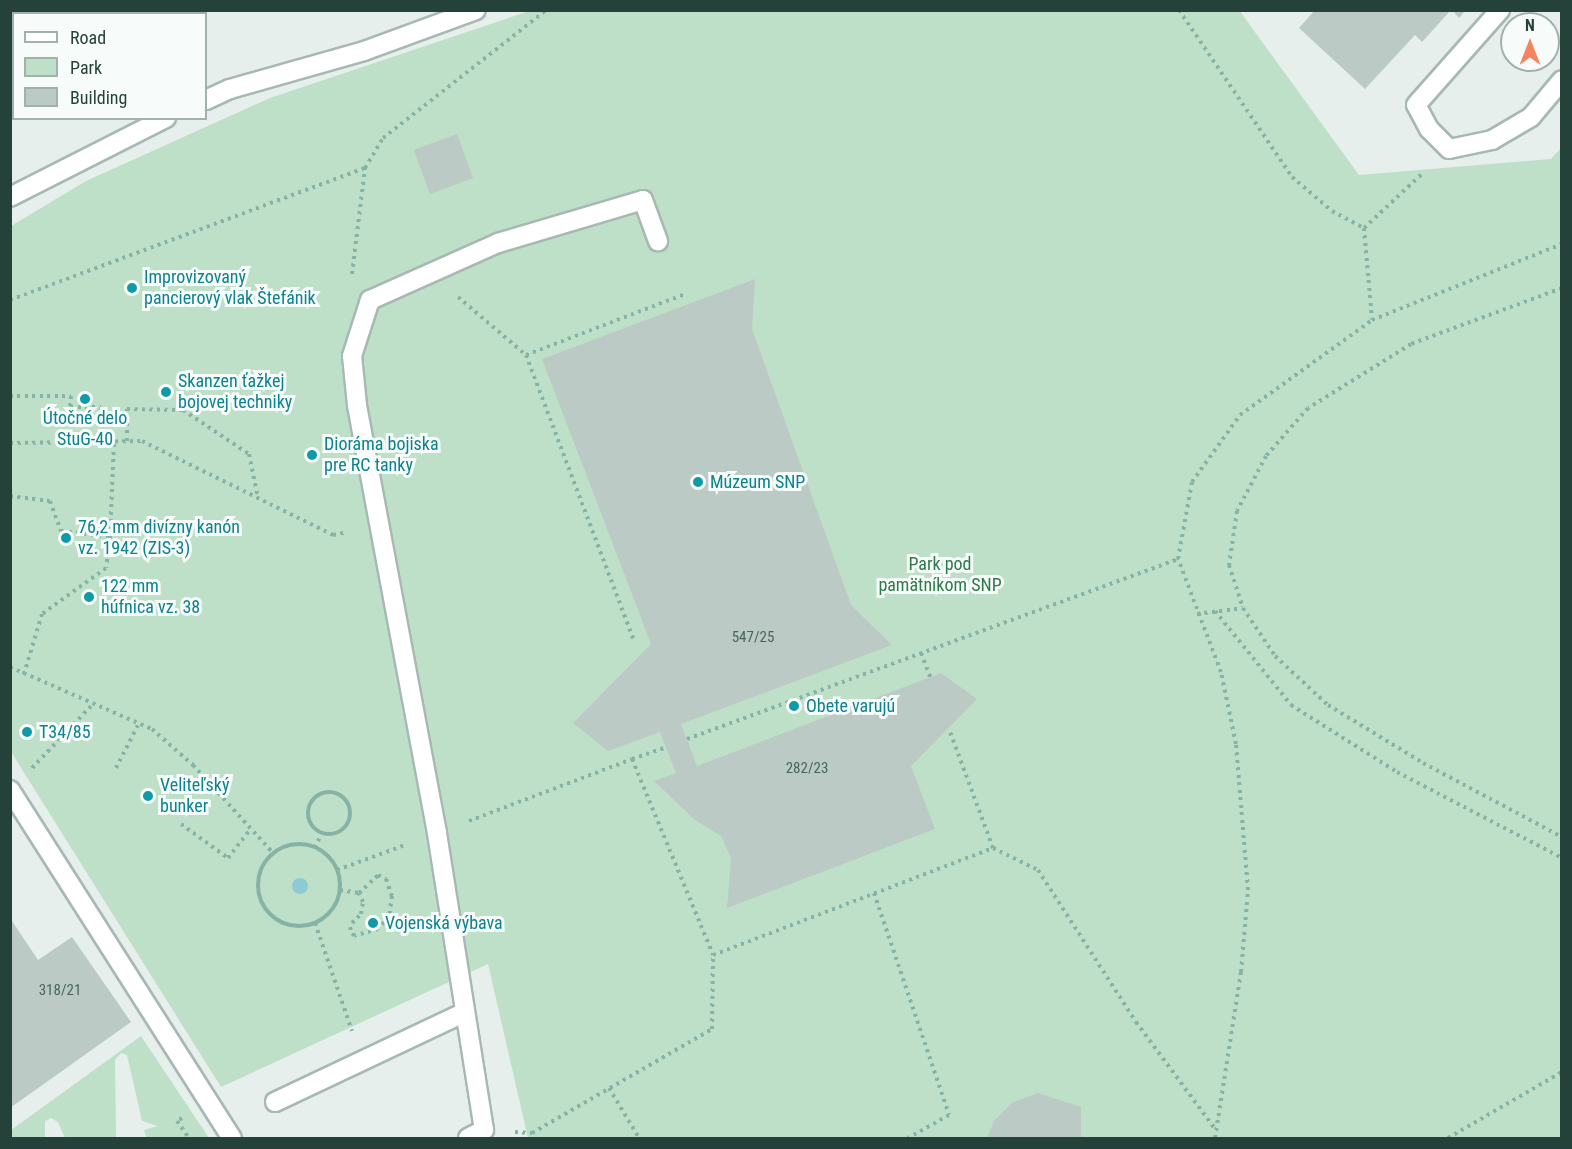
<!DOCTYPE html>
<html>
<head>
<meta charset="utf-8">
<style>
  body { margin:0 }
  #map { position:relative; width:1572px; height:1149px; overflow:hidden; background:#e6efeb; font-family:"Roboto Condensed",sans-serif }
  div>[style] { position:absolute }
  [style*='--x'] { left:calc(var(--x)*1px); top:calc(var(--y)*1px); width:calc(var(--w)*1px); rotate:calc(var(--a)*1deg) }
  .green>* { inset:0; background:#bfe0c8 }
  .water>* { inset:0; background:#8ec9d4 }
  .round { border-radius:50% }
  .building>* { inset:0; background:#bbcac4; transform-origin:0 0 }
  .path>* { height:4px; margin-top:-2px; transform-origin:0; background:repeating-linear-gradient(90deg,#86b3a5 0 3px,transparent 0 7.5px) }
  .path>.ring { margin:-2px; padding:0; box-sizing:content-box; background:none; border:4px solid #86b3a5; border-radius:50% }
  .roads { filter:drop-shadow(2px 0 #a8b8b2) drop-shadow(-2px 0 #a8b8b2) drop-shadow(0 2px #a8b8b2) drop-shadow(0 -2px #a8b8b2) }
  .lane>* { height:18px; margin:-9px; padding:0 9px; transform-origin:9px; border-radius:9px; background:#fff }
  .street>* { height:18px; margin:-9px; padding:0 9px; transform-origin:9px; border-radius:9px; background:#fff }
  .dots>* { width:16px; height:16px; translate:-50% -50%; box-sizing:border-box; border:3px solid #f7fbf9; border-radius:50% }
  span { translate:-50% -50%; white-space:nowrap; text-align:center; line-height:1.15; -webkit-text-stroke:6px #f7fbf9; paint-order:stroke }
  .number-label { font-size:15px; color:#4a645c }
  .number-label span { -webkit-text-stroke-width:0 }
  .culture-label { font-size:18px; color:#0d838f }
  .left { translate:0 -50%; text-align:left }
  .park-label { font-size:18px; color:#2d7a4b }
  .frame { position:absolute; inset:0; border:12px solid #24423a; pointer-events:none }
  .legend { position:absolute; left:12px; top:12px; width:195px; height:108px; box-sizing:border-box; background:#f7fbf9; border:2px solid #a3b1ad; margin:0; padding:8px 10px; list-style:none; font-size:18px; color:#24423a }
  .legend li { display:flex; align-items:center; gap:12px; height:30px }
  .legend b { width:30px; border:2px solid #a3b1ad }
  .north { position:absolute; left:1500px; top:12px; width:60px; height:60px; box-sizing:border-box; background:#f7fbf9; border:2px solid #a3b1ad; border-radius:50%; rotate:0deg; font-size:16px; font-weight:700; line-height:24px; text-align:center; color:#24423a }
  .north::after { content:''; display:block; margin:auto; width:21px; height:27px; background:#f4845f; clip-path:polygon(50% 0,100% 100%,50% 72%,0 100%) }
</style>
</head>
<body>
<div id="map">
  <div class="green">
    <i style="clip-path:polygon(1239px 10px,1359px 175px,1551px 159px,1561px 148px,1561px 1138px,528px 1138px,488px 964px,221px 1087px,11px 752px,11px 226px,86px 181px,270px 98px,529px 11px)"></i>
    <i style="clip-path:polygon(141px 1036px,209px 1138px,146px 1137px,144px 1130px,158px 1126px,142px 1121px,127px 1055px,121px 1053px,115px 1060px,116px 1137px,65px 1138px,58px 1122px,51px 1118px,45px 1121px,45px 1138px,11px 1138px,11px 1130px)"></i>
  </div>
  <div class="water">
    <i class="round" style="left:292px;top:878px;width:16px;height:16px"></i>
  </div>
  <div class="building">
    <i style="clip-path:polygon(10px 10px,136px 10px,138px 14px,14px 14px,10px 116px)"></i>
    <i style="clip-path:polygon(1315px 10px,1451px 10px,1422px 42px,1415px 35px,1365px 89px,1299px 28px)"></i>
    <i style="clip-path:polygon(1452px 10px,1466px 10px,1459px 18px)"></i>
    <i style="left:457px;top:134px;width:47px;height:46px;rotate:70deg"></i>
    <i style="clip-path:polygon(755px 279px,752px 329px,851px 605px,892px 645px,681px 724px,697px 766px,941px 673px,977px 699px,911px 766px,935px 829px,727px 908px,731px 858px,721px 836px,695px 820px,654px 781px,676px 773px,660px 732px,608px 751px,573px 723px,651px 644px,542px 359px)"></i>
    <i style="clip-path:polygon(10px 918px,38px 960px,72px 937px,131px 1022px,10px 1108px)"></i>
    <i style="clip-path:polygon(1038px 1093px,1081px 1107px,1081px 1138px,987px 1138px,994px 1121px,1013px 1102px)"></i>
  </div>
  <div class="path">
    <i style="--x:1179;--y:10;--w:202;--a:55.9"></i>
    <i style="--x:1292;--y:177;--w:52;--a:40.4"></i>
    <i style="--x:1332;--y:211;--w:36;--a:28"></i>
    <i style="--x:1364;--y:228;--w:92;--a:85"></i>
    <i style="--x:1364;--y:228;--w:82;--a:-43"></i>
    <i style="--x:352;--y:274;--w:107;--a:-83"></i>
    <i style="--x:365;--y:168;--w:35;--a:-59"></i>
    <i style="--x:383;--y:138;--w:207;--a:-38.1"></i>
    <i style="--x:1562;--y:288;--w:161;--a:159.7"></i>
    <i style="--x:1411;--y:344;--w:121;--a:148.1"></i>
    <i style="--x:1308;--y:408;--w:64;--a:131.2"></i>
    <i style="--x:1266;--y:456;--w:62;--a:117.8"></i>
    <i style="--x:1237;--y:511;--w:55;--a:98.4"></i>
    <i style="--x:1229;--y:565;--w:45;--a:72"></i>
    <i style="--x:1243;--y:608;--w:58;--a:56.3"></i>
    <i style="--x:1275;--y:656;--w:72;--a:42.8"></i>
    <i style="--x:1328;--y:705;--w:111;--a:31.4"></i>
    <i style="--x:1423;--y:763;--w:157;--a:28"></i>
    <i style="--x:458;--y:297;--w:89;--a:40.5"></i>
    <i style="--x:526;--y:355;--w:306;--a:69.3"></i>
    <i style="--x:10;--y:300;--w:379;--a:-20.4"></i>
    <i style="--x:526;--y:355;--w:170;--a:-21"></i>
    <i style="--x:10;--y:396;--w:61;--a:0"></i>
    <i style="--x:71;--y:396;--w:11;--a:95"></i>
    <i style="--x:70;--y:407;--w:31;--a:0"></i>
    <i style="--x:101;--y:407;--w:35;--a:90"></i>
    <i style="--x:127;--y:441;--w:32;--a:-90"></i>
    <i style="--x:127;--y:409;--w:56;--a:1"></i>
    <i style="--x:183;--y:410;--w:79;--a:33.7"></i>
    <i style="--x:249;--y:454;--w:45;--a:78.4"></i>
    <i style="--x:10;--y:443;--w:132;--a:-0.9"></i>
    <i style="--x:142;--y:441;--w:213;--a:26.2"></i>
    <i style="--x:333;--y:535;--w:15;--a:-11"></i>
    <i style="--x:10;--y:496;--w:40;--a:7.1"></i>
    <i style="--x:50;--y:501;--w:32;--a:70"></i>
    <i style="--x:61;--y:531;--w:49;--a:7"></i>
    <i style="--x:110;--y:537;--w:31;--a:97"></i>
    <i style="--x:106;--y:568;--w:79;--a:144.3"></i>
    <i style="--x:42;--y:614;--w:63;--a:106.7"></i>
    <i style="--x:110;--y:537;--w:95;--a:-87.6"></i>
    <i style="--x:1215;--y:611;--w:121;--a:51"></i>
    <i style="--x:1291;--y:705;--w:125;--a:32.3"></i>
    <i style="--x:1397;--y:772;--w:186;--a:27.5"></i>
    <i style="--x:1197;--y:614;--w:46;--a:-7.4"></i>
    <i style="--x:921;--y:653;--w:26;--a:69"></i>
    <i style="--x:10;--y:667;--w:155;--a:23.6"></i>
    <i style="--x:152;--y:729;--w:55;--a:41.3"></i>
    <i style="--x:193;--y:765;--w:119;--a:47.7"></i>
    <i style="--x:687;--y:739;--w:523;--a:-20.13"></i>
    <i style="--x:632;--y:759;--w:36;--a:-19"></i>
    <i style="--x:32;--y:768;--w:88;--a:-46.4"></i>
    <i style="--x:116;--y:768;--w:51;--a:-62.9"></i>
    <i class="ring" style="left:308px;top:792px;width:38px;height:38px"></i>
    <i style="--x:469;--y:821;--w:174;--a:-20.8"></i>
    <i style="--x:632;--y:759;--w:212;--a:67.5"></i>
    <i style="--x:181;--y:824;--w:58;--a:35.9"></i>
    <i style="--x:228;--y:858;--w:37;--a:-52"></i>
    <i class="ring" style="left:258px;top:844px;width:78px;height:78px"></i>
    <i style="--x:315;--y:848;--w:17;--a:-66"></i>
    <i style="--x:993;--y:848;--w:50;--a:26.1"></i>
    <i style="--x:1038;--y:870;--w:181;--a:57.2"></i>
    <i style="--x:1136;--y:1022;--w:134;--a:53.5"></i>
    <i style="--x:337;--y:870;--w:72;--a:-20.2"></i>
    <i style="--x:340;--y:890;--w:19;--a:9"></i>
    <i style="--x:359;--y:893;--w:26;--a:-43"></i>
    <i style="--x:378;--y:875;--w:9;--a:27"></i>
    <i style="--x:386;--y:879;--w:18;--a:71"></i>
    <i style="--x:392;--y:896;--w:21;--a:98"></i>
    <i style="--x:389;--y:917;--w:16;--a:133"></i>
    <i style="--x:378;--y:929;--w:25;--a:164"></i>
    <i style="--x:354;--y:936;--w:7;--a:-124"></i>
    <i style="--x:350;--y:930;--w:7;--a:-74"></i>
    <i style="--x:352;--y:923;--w:13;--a:-45"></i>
    <i style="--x:361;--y:914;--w:12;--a:-81"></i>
    <i style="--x:363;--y:902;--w:10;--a:-114"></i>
    <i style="--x:874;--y:893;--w:234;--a:71.3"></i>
    <i style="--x:949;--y:1115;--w:47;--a:150.7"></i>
    <i style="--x:315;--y:923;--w:114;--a:71.1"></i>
    <i style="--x:609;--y:1088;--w:58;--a:59"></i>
    <i style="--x:182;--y:1118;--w:6;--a:149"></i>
    <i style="--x:177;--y:1121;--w:21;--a:55"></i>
    <i style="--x:515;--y:1132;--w:17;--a:3"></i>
    <i style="--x:532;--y:1133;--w:208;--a:-30"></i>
    <i style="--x:712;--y:1029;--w:74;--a:-89.2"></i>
    <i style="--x:713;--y:955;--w:300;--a:-20.9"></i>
    <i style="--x:993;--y:848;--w:127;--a:-110.3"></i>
    <i style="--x:1215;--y:1138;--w:168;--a:-81.1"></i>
    <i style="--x:1241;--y:972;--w:82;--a:-85.1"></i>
    <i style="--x:1248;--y:890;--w:146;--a:-94.7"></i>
    <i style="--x:1236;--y:744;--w:74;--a:-101.8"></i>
    <i style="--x:1221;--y:672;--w:121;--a:-110.8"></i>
    <i style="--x:1178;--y:559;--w:78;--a:-79.7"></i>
    <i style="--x:1192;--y:482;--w:82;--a:-54.4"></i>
    <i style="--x:1240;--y:415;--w:163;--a:-35.7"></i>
    <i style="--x:1372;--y:320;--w:205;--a:-21.8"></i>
    <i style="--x:1448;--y:1138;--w:132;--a:-30.1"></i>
  </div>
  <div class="roads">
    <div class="lane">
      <i style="--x:206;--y:100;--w:26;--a:-25"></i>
      <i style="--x:230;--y:89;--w:139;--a:-15.8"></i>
      <i style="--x:364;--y:51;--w:119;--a:-20.1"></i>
      <i style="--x:1449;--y:149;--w:28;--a:-135"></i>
      <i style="--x:1429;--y:129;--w:27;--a:-118"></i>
      <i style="--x:1416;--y:105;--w:127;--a:-48.5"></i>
      <i style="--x:10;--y:197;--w:175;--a:-26.9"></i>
      <i style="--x:10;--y:790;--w:413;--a:57.5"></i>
      <i style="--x:275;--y:1102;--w:210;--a:-25.3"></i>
      <i style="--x:468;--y:1138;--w:18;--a:-27"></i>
      <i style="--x:484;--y:1130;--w:301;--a:-99"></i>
      <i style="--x:437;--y:833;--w:435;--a:-100.6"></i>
      <i style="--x:357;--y:405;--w:49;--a:-95.8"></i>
      <i style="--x:352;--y:356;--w:59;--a:-72.2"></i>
      <i style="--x:370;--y:300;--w:140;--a:-24"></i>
      <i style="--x:498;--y:243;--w:151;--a:-16.5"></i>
      <i style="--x:643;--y:200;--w:44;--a:69.9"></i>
    </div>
    <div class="street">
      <i style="--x:1449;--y:149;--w:44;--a:-11.8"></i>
      <i style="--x:1492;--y:140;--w:45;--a:-30.5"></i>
      <i style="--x:1531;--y:117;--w:48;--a:-50"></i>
    </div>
  </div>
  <div class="dots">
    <i style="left:132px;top:288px;background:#0f9aa8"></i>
    <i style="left:166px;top:392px;background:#0f9aa8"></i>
    <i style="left:85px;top:399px;background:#0f9aa8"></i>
    <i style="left:312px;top:455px;background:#0f9aa8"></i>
    <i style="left:698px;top:482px;background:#0f9aa8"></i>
    <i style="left:66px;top:538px;background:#0f9aa8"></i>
    <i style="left:89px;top:597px;background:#0f9aa8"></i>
    <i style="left:794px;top:706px;background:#0f9aa8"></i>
    <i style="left:27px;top:732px;background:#0f9aa8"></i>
    <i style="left:148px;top:796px;background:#0f9aa8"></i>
    <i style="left:373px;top:923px;background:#0f9aa8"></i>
  </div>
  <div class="number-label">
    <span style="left:753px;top:638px">547/25</span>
    <span style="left:807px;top:769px">282/23</span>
    <span style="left:60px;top:991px">318/21</span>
  </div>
  <div class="culture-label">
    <span class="left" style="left:144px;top:288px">Improvizovaný<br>pancierový vlak Štefánik</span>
    <span class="left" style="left:178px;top:392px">Skanzen ťažkej<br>bojovej techniky</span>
    <span style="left:85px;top:429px">Útočné delo<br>StuG-40</span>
    <span class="left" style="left:324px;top:455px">Dioráma bojiska<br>pre RC tanky</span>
    <span class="left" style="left:710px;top:482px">Múzeum SNP</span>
    <span class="left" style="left:78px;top:538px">76,2 mm divízny kanón<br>vz. 1942 (ZIS-3)</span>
    <span class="left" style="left:101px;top:597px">122 mm<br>húfnica vz. 38</span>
    <span class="left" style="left:806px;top:706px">Obete varujú</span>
    <span class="left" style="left:39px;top:732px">T34/85</span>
    <span class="left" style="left:160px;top:796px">Veliteľský<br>bunker</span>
    <span class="left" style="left:385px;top:923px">Vojenská výbava</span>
  </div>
  <div class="park-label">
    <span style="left:940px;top:575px">Park pod<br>pamätníkom SNP</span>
  </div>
  <div class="frame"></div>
  <ul class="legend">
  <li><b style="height:8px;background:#fff"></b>Road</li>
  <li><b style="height:16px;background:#bfe0c8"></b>Park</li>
  <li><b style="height:16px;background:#bbcac4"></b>Building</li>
  </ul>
  <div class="north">N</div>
</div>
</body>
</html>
